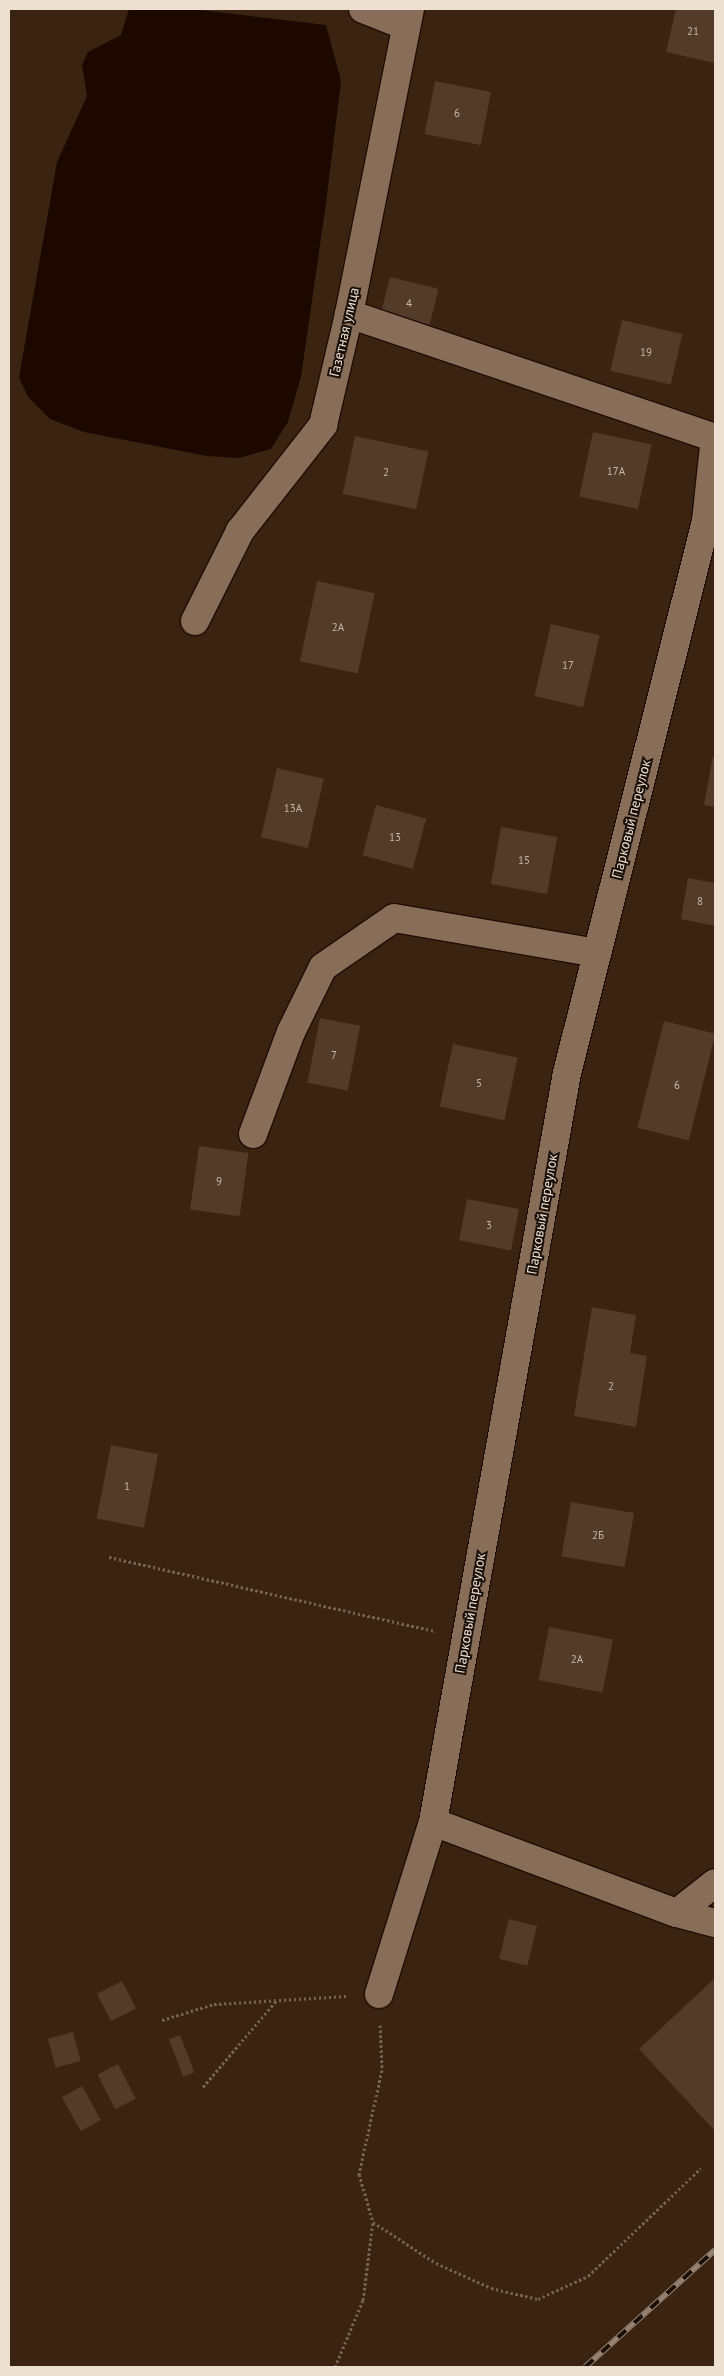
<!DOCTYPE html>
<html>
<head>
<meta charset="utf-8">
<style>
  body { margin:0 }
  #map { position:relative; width:724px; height:2376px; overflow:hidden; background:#3a2411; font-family:"PT Sans",sans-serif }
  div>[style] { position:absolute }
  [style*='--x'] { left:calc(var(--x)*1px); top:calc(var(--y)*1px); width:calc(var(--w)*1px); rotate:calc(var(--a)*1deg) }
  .water>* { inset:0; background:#1d0800 }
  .building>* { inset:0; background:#523b28; transform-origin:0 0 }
  .path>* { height:3px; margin-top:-1.5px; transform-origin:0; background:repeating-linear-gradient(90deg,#756251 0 2.5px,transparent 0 5px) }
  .roads { filter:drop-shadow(1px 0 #200d00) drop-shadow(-1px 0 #200d00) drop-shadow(0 1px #200d00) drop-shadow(0 -1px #200d00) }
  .minor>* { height:28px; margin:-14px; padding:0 14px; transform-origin:14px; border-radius:14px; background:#886e59 }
  .rail>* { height:5.5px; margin-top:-2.75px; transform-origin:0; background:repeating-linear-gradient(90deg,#1a1008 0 11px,#958273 0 22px); box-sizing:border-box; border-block:1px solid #958273 }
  span { translate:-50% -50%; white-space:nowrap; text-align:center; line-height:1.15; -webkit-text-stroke:4px #1a1008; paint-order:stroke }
  .number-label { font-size:11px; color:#c7b6a8 }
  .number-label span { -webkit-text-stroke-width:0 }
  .street-label { font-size:14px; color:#eedfd3 }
  .frame { position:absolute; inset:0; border:10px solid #eedfd3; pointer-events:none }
</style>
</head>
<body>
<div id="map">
  <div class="water">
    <i style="clip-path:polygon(129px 9px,192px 9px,326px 25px,341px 81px,326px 203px,301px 377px,288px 422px,271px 449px,239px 458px,207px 456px,84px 432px,50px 419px,28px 397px,19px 377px,57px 162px,87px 96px,82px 65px,88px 52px,121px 35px)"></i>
  </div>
  <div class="building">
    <i style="clip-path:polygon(676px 9px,715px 9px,715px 63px,666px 52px)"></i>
    <i style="left:435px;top:81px;width:57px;height:54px;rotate:11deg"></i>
    <i style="left:390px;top:277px;width:50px;height:41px;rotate:14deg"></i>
    <i style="left:622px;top:320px;width:62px;height:52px;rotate:13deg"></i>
    <i style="left:593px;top:432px;width:60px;height:66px;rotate:12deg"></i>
    <i style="left:355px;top:436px;width:75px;height:59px;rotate:12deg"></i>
    <i style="left:317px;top:581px;width:59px;height:82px;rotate:12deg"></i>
    <i style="left:551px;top:624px;width:50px;height:74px;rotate:13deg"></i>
    <i style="clip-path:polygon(713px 756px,715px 757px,715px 807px,704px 805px)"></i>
    <i style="left:277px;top:768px;width:48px;height:71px;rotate:13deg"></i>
    <i style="left:376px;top:805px;width:52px;height:52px;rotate:15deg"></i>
    <i style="left:501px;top:827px;width:57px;height:58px;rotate:10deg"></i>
    <i style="clip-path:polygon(688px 878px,715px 883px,715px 926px,681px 919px)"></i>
    <i style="left:320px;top:1018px;width:41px;height:66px;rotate:11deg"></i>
    <i style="left:664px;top:1021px;width:53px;height:110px;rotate:14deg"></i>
    <i style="left:453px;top:1044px;width:66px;height:64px;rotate:12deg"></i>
    <i style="left:199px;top:1146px;width:50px;height:64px;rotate:8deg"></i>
    <i style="left:467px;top:1199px;width:53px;height:42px;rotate:11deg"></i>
    <i style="clip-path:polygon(592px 1307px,636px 1315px,630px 1353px,647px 1356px,636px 1427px,574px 1416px)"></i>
    <i style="left:111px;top:1445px;width:48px;height:75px;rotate:11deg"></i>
    <i style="left:571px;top:1502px;width:64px;height:55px;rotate:10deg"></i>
    <i style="left:549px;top:1627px;width:65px;height:54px;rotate:11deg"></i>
    <i style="left:509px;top:1919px;width:29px;height:41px;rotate:14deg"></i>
    <i style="clip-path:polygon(715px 1978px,715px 2131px,639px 2049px)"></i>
    <i style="left:122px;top:1981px;width:31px;height:28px;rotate:63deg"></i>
    <i style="left:73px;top:2032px;width:30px;height:26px;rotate:75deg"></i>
    <i style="left:180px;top:2035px;width:40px;height:12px;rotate:69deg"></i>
    <i style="left:118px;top:2064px;width:39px;height:23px;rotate:63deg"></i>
    <i style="left:82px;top:2086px;width:39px;height:23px;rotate:61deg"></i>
  </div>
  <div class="path">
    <i style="--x:109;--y:1557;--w:335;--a:12.8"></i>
    <i style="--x:162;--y:2020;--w:54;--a:-17.1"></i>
    <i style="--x:214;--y:2004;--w:133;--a:-3.4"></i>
    <i style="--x:380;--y:2025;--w:45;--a:87.5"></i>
    <i style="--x:382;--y:2070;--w:107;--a:102.5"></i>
    <i style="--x:359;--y:2174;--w:50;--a:73.7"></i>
    <i style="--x:373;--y:2222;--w:75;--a:33.1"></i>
    <i style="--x:436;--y:2263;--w:60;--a:24.4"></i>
    <i style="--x:491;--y:2288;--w:48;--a:13.2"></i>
    <i style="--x:538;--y:2299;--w:55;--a:-24.7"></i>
    <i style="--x:588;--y:2276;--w:156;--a:-43.7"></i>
    <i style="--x:203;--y:2087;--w:113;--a:-49.7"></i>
    <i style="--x:335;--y:2367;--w:73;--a:-67.3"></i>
    <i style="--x:363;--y:2300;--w:79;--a:-82.7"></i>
  </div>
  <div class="roads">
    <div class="minor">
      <i style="--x:363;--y:9;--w:46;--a:21.6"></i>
      <i style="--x:349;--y:314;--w:386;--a:18.7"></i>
      <i style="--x:195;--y:621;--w:101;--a:-63.4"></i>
      <i style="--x:240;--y:531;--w:135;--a:-51.9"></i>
      <i style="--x:323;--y:425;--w:114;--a:-76.8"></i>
      <i style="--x:349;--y:314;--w:311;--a:-78.7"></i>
      <i style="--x:253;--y:1134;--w:109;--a:-69.6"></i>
      <i style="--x:291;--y:1032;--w:72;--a:-63.8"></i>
      <i style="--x:323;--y:967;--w:86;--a:-34.6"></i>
      <i style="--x:394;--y:918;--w:206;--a:9.8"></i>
      <i style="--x:433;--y:1822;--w:260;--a:20.5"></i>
      <i style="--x:677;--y:1913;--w:39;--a:15"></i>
      <i style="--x:677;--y:1913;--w:48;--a:-38.3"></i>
      <i style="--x:379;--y:1994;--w:180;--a:-72.6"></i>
      <i style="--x:433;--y:1822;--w:761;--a:-79.86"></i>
      <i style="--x:567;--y:1073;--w:569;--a:-75.87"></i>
      <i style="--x:706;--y:521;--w:84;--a:-83.9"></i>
    </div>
  </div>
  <div class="rail">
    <i style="--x:585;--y:2367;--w:175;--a:-42"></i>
  </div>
  <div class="number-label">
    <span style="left:693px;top:31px">21</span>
    <span style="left:457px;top:113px">6</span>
    <span style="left:409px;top:303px">4</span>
    <span style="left:646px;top:352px">19</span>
    <span style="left:616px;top:471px">17А</span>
    <span style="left:386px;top:472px">2</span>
    <span style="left:338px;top:627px">2А</span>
    <span style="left:568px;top:665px">17</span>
    <span style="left:293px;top:808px">13А</span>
    <span style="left:395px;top:837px">13</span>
    <span style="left:524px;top:860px">15</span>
    <span style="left:700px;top:901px">8</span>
    <span style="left:334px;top:1055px">7</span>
    <span style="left:479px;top:1083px">5</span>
    <span style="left:677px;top:1085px">6</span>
    <span style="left:219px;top:1181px">9</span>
    <span style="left:489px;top:1225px">3</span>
    <span style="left:611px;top:1386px">2</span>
    <span style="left:127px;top:1486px">1</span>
    <span style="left:598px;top:1535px">2Б</span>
    <span style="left:577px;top:1659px">2А</span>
  </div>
  <div class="street-label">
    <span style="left:344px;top:332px;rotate:-77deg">Газетная улица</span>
    <span style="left:631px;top:819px;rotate:-76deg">Парковый переулок</span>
    <span style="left:542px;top:1214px;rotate:-80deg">Парковый переулок</span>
    <span style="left:470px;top:1613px;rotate:-80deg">Парковый переулок</span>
  </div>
  <div class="frame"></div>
</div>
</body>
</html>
